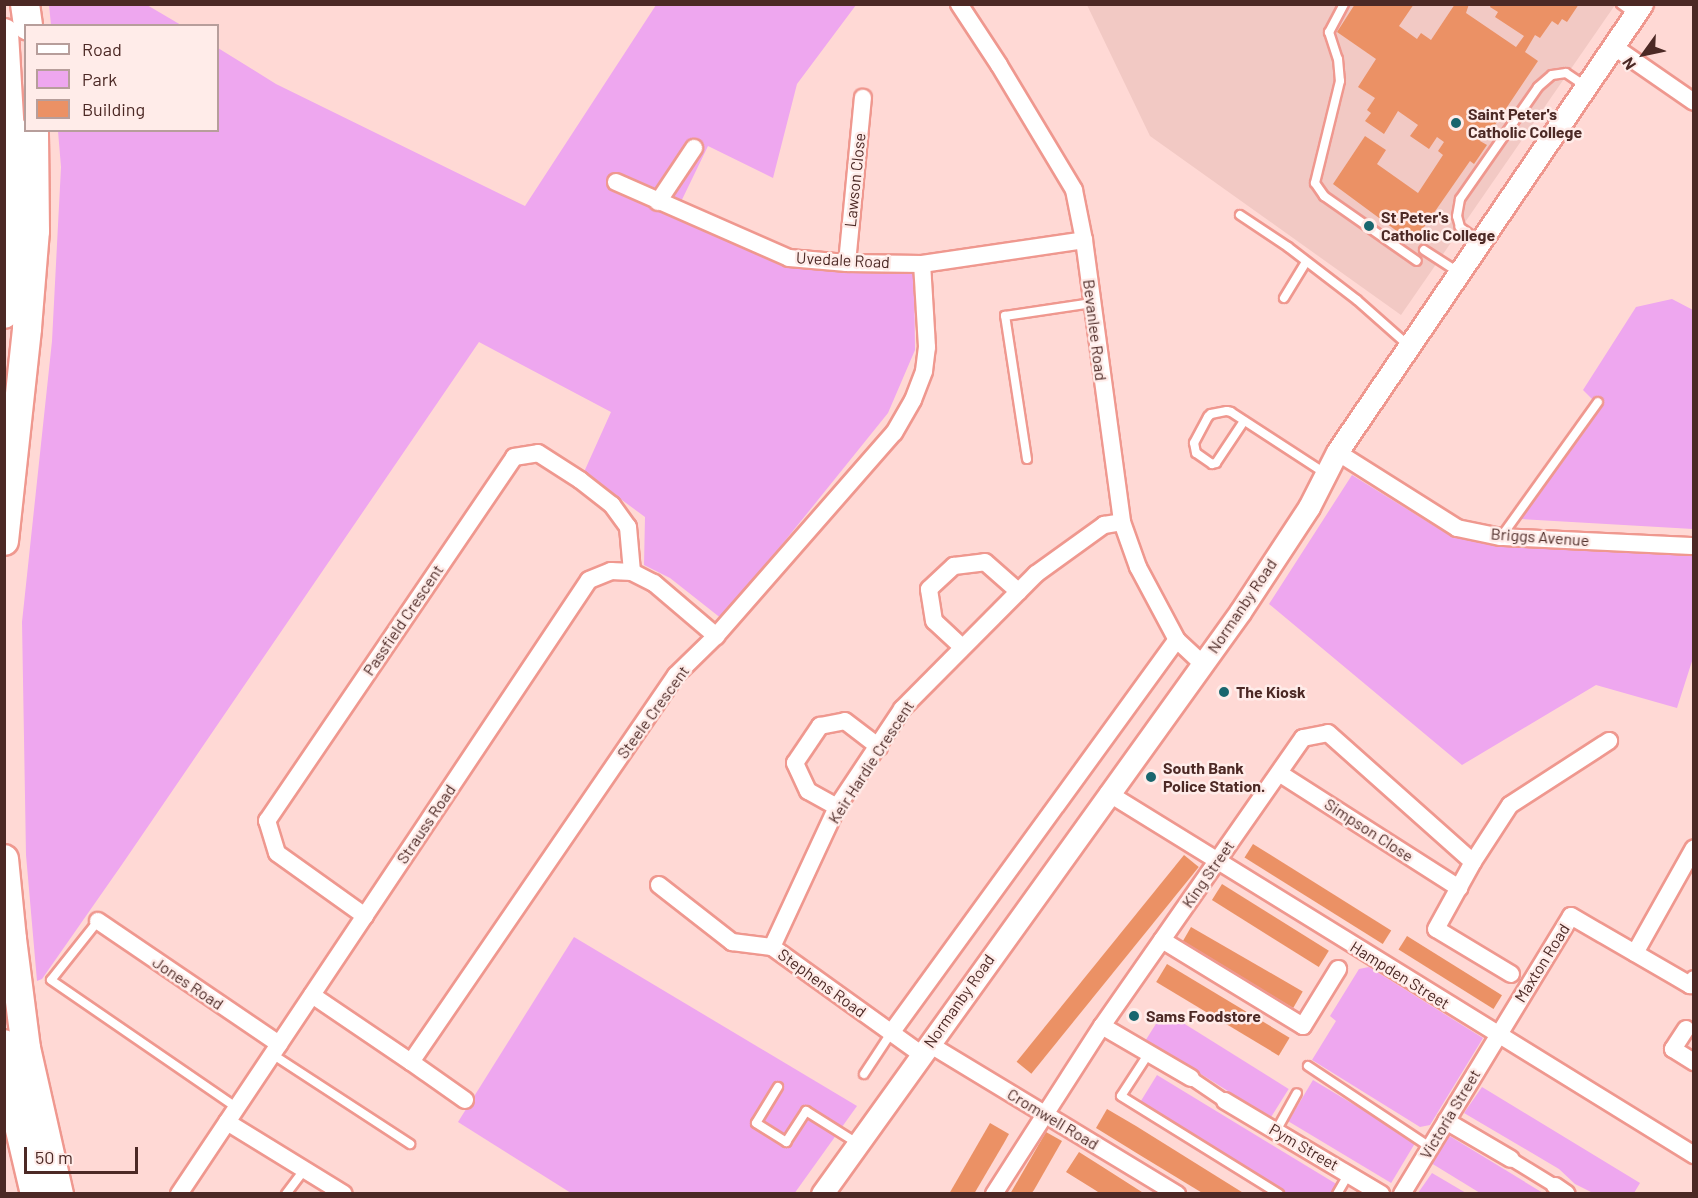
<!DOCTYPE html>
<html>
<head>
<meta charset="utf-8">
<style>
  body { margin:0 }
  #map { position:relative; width:1698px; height:1198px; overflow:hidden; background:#ffd9d5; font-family:Barlow,sans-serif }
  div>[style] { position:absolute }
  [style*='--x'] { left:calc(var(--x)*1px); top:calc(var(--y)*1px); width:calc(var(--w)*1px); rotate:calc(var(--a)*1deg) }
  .built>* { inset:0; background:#f2c9c4 }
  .green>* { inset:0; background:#eea7ef; transform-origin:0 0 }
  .building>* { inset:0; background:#eb9165; transform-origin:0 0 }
  .roads { filter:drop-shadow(2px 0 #ef988f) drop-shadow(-2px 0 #ef988f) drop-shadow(0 2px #ef988f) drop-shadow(0 -2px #ef988f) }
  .service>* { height:8px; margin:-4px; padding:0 4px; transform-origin:4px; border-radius:4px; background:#fff }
  .pedestrian>* { height:12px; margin:-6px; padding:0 6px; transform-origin:6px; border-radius:6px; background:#fff }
  .minor>* { height:16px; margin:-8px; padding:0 8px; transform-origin:8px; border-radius:8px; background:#fff }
  .tertiary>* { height:21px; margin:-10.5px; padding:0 10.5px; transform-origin:10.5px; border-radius:10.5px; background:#fff }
  .trunk>* { height:28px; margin:-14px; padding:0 14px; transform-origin:14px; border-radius:14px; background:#fff }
  .dots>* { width:16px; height:16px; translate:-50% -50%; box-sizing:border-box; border:3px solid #ffece9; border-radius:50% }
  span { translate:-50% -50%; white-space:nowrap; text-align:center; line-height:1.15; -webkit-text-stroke:5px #ffece9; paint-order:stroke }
  .poi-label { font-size:16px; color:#4c2925; font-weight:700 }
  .left { translate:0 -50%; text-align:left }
  .street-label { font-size:16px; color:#4c2925 }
  .frame { position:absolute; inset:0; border:6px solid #4c2925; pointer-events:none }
  .legend { position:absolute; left:24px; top:24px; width:195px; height:108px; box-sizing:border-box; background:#ffece9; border:2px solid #b79e9b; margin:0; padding:8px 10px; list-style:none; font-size:18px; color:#4c2925 }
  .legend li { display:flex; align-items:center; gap:12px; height:30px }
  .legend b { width:30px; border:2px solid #b79e9b }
  .north { position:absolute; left:1614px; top:24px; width:60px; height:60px; -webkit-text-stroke:4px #ffece9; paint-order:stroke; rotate:237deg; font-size:16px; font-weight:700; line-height:24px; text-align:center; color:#4c2925 }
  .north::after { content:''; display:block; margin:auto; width:21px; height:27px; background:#4c2925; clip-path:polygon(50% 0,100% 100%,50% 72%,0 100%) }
  .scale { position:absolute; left:24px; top:1147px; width:114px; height:27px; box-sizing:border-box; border:3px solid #4c2925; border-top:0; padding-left:8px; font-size:18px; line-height:21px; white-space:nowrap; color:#4c2925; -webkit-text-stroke:4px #ffece9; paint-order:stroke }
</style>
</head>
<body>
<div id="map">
  <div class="built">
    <i style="clip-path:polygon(1087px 5px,1615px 5px,1401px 315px,1150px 136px)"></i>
  </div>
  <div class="green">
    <i style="clip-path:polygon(49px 5px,147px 5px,181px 25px,51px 25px)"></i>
    <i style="clip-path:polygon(656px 5px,856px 5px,797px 84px,773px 178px,708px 146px,676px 212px,794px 263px,914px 265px,915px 350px,888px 413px,722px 619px,670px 578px,644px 565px,645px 517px,584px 472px,611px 412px,479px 342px,123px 863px,42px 979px,37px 981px,26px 855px,22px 622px,52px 341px,61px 167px,58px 131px,218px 130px,218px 48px,276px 84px,525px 206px)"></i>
    <i style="clip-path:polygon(1672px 299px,1693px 310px,1693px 529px,1520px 519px,1601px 408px,1583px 390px,1636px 307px)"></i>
    <i style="clip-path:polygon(1352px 475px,1444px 532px,1507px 545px,1693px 553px,1693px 658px,1677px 708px,1596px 685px,1462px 765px,1269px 604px)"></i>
    <i style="clip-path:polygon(574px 937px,857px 1106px,794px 1194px,571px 1193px,458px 1122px)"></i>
    <i style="clip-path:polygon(1369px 967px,1483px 1038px,1430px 1125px,1420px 1127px,1312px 1060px,1336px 1021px,1330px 1016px,1359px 969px)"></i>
    <i style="left:1164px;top:1011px;width:147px;height:34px;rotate:32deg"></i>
    <i style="clip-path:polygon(1157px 1075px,1338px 1185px,1333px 1193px,1287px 1193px,1139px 1104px)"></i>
    <i style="left:1313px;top:1080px;width:120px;height:48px;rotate:31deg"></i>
    <i style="clip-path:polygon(1482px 1087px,1640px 1183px,1634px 1193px,1593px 1193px,1575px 1184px,1559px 1169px,1464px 1113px)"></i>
    <i style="clip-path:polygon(1448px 1135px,1543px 1193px,1480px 1193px,1431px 1163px)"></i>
    <i style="clip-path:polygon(1432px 1173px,1466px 1193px,1418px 1193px)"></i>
  </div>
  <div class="building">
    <i style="clip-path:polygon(1355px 4px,1414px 4px,1399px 26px,1417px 39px,1421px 33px,1431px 40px,1455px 4px,1469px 4px,1466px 13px,1516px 47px,1524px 36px,1495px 17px,1498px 12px,1490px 7px,1491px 4px,1579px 4px,1567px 22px,1562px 19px,1558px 25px,1552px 21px,1540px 38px,1535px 35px,1525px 52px,1538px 61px,1493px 128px,1490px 126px,1480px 141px,1487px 145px,1474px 164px,1470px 161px,1413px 243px,1333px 184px,1365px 136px,1386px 150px,1377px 164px,1418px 193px,1443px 155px,1438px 151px,1444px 142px,1437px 137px,1429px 149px,1410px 136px,1418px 125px,1398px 111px,1384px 134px,1365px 121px,1371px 113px,1367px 110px,1375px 98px,1358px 87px,1376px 59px,1337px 32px)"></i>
    <i style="left:1253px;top:844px;width:163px;height:16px;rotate:32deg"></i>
    <i style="left:1184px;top:855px;width:19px;height:266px;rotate:39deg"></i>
    <i style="left:1222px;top:884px;width:126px;height:19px;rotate:32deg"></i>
    <i style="left:1191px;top:927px;width:129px;height:19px;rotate:30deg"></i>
    <i style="left:1407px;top:936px;width:112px;height:16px;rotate:32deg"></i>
    <i style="left:1167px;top:964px;width:143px;height:21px;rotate:31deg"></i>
    <i style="clip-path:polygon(1107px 1109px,1136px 1126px,1245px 1194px,1204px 1194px,1143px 1157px,1096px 1128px)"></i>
    <i style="clip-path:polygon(990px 1123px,1009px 1134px,1004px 1143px,974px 1194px,949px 1194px)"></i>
    <i style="clip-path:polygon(1046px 1132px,1062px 1141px,1034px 1190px,1031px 1194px,1010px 1194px)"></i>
    <i style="clip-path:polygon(1079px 1152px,1098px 1164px,1145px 1194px,1101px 1194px,1095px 1190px,1066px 1172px)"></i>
  </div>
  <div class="roads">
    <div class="service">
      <i style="--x:1344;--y:4;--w:32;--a:118"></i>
      <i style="--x:1329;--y:32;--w:28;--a:72"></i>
      <i style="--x:1338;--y:59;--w:22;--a:85"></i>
      <i style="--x:1340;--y:81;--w:105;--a:103.8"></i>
      <i style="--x:1315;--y:183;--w:16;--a:55"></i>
      <i style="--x:1324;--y:196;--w:113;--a:35"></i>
      <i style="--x:1621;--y:4;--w:17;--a:36"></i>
      <i style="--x:1240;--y:215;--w:58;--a:33.7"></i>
      <i style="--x:1288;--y:247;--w:87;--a:37.5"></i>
      <i style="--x:1357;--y:300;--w:69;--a:41.5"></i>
      <i style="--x:1479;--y:241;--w:24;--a:-144"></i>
      <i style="--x:1460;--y:227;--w:11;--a:-105"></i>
      <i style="--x:1457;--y:216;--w:17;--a:-80"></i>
      <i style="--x:1460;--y:199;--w:136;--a:-55.1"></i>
      <i style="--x:1538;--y:87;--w:18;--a:-41"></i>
      <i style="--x:1552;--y:75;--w:14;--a:-8"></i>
      <i style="--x:1566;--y:73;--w:23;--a:34"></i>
      <i style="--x:1424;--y:250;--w:40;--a:32.9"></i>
      <i style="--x:1284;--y:298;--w:42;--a:-58.6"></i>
      <i style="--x:1244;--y:421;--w:50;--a:123.7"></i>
      <i style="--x:1216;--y:463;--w:4;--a:166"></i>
      <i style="--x:1212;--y:464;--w:19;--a:-145"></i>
      <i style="--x:1196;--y:453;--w:10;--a:-101"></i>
      <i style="--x:1194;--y:443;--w:30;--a:-62"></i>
      <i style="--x:1208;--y:417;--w:4;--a:-45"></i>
      <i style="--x:1211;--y:414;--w:16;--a:-11"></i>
      <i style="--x:1227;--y:411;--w:4;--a:14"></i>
      <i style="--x:1231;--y:412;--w:113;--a:33.1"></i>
      <i style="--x:1027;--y:459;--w:145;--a:-98.7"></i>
      <i style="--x:1005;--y:316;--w:88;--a:-8.5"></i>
      <i style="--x:1501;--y:537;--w:166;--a:-54.3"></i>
      <i style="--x:98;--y:921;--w:75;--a:128.5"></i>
      <i style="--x:51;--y:980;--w:224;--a:34.5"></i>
      <i style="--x:1149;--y:1053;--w:51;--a:123.1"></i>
      <i style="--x:1121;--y:1096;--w:186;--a:31.8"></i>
      <i style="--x:272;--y:1054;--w:165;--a:33.1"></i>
      <i style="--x:1308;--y:1066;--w:146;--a:33.6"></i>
      <i style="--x:864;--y:1074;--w:49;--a:-56.6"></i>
      <i style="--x:778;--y:1087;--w:42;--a:121.4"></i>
      <i style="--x:756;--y:1123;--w:36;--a:32"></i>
      <i style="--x:786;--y:1142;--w:37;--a:-57"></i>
      <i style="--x:806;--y:1111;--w:60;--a:32.1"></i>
      <i style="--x:1276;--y:1131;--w:43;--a:-61.1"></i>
      <i style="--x:286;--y:1194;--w:31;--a:-53"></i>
      <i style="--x:1337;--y:1194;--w:24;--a:-60"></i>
    </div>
    <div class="pedestrian">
      <i style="--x:1191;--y:1078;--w:41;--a:34.1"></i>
      <i style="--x:1511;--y:1159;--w:52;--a:31.5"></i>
    </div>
    <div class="minor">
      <i style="--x:959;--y:4;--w:73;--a:56.7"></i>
      <i style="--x:999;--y:65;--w:146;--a:59"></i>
      <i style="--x:1074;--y:190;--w:51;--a:78.7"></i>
      <i style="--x:1084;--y:240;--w:285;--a:82.3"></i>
      <i style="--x:1122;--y:522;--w:48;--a:70.4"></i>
      <i style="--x:1138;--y:567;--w:83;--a:61.9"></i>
      <i style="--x:1177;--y:640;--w:35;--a:43"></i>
      <i style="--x:1613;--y:46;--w:98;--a:34.7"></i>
      <i style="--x:616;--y:182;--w:189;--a:23.7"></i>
      <i style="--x:789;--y:258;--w:58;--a:4.9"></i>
      <i style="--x:847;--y:263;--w:75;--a:0.8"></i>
      <i style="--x:922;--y:264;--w:164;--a:-8.4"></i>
      <i style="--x:658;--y:202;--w:65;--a:-56.3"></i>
      <i style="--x:847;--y:263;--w:166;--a:-84.5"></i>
      <i style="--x:1337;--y:452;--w:142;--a:32.3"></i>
      <i style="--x:1457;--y:528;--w:45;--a:11.6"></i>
      <i style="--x:1501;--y:537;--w:193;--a:2.7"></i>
      <i style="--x:962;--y:647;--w:38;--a:-137"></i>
      <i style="--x:934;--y:621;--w:32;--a:-99"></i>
      <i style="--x:929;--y:589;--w:34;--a:-43"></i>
      <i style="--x:954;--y:566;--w:31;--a:-7"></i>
      <i style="--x:985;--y:562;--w:45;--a:41.4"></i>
      <i style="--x:1279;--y:773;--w:214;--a:32.6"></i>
      <i style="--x:1108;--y:793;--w:689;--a:31.71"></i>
      <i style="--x:837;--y:807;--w:33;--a:-151"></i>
      <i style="--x:808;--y:791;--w:31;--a:-115"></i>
      <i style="--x:795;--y:763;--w:45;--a:-56"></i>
      <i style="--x:820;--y:726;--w:25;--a:-11"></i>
      <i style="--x:845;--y:721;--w:43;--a:37.4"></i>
      <i style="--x:659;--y:885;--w:93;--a:38"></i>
      <i style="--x:732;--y:942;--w:40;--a:7.1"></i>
      <i style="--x:772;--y:947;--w:183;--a:35.7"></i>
      <i style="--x:365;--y:916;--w:108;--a:-144.4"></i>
      <i style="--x:277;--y:853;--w:34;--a:-107"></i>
      <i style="--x:267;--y:821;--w:440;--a:-55.8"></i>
      <i style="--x:514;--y:457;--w:24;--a:-9"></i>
      <i style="--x:538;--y:453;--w:50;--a:32.7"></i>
      <i style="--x:580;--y:480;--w:41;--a:38"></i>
      <i style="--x:612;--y:505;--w:27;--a:54"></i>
      <i style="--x:628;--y:527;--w:45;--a:84.9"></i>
      <i style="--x:98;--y:921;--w:219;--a:34.2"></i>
      <i style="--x:1162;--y:940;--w:165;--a:31.4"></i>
      <i style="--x:1303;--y:1026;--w:67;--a:-58.4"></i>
      <i style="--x:772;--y:947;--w:154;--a:-65.1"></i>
      <i style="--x:837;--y:807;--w:118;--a:-56.4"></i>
      <i style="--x:902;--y:709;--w:190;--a:-45.2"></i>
      <i style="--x:1036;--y:574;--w:84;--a:-35.8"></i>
      <i style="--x:1104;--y:525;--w:18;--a:-9"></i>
      <i style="--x:1635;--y:953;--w:120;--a:-60.7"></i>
      <i style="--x:1511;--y:974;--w:87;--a:-149"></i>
      <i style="--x:1436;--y:929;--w:77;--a:-61.1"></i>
      <i style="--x:1473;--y:862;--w:68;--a:-57"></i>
      <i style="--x:1510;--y:805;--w:118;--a:-32.9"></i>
      <i style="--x:312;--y:995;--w:120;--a:34.1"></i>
      <i style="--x:411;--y:1062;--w:469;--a:-55.6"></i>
      <i style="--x:676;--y:675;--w:56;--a:-44.3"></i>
      <i style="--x:716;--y:636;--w:270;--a:-48.8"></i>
      <i style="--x:894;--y:433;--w:38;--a:-60"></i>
      <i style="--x:913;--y:400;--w:31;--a:-69"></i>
      <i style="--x:924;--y:371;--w:24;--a:-83"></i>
      <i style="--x:927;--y:347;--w:83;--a:-93.4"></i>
      <i style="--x:1102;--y:1026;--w:103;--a:30.3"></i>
      <i style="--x:1686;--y:1029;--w:24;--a:123"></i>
      <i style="--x:1673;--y:1049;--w:25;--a:32"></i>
      <i style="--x:891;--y:1033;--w:486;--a:-54"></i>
      <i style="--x:929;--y:1044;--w:290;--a:31.2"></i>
      <i style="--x:411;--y:1062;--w:66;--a:35.1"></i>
      <i style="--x:1225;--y:1101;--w:182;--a:30.8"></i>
      <i style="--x:1446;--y:1121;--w:75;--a:30.3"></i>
      <i style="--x:227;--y:1122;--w:137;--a:31.6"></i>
      <i style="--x:1555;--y:1186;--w:14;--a:34"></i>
      <i style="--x:179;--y:1194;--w:738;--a:-56.27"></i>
      <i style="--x:589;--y:580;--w:24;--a:-22"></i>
      <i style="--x:611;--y:571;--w:21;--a:3"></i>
      <i style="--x:632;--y:572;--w:25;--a:27"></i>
      <i style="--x:654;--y:583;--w:82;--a:40.5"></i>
      <i style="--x:994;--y:1194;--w:200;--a:-57.3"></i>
      <i style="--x:1102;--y:1026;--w:351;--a:-55.1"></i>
      <i style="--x:1303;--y:738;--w:25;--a:-11"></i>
      <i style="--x:1328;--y:733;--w:194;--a:41.7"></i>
      <i style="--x:1402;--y:1194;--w:325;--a:-58.7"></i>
      <i style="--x:1571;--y:916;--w:138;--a:30.1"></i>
      <i style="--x:1690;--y:985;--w:7;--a:-56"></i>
    </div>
    <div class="tertiary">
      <i style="--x:822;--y:1194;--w:717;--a:-54.31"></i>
      <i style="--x:1240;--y:612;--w:126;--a:-56.7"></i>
      <i style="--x:1309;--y:507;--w:62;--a:-63"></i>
      <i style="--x:1337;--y:452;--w:542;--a:-55.75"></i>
    </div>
    <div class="trunk">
      <i style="--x:25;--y:4;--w:22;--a:82"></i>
      <i style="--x:4;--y:33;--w:134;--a:86.6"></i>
      <i style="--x:12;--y:167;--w:147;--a:93.1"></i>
      <i style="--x:4;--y:541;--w:214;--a:-83.8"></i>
      <i style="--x:27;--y:328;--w:97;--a:-85.3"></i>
      <i style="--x:35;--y:231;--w:101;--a:-90.6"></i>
      <i style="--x:4;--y:859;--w:80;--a:84.3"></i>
      <i style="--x:12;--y:939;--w:110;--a:82.7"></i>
      <i style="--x:26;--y:1048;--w:150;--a:77.3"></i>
      <i style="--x:4;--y:1044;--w:70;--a:80.1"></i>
      <i style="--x:16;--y:1113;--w:83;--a:76.8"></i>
    </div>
  </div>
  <div class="dots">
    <i style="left:1456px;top:123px;background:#19666e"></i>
    <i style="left:1369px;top:226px;background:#19666e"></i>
    <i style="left:1224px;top:692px;background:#19666e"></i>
    <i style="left:1151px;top:777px;background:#19666e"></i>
    <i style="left:1134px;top:1016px;background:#19666e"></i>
  </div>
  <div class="poi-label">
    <span class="left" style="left:1468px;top:123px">Saint Peter's<br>Catholic College</span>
    <span class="left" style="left:1381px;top:226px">St Peter's<br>Catholic College</span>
    <span class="left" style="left:1236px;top:692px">The Kiosk</span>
    <span class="left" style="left:1163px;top:777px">South Bank<br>Police Station.</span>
    <span class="left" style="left:1146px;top:1016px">Sams Foodstore</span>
  </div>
  <div class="street-label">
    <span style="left:855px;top:180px;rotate:-84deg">Lawson Close</span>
    <span style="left:843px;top:260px;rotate:3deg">Uvedale Road</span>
    <span style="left:1095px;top:330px;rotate:83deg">Bevanlee Road</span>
    <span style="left:1540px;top:537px;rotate:4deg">Briggs Avenue</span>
    <span style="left:1242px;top:606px;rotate:-56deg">Normanby Road</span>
    <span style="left:403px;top:620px;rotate:-56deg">Passfield Crescent</span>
    <span style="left:653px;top:712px;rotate:-54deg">Steele Crescent</span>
    <span style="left:871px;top:762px;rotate:-57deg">Keir Hardie Crescent</span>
    <span style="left:426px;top:824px;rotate:-56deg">Strauss Road</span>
    <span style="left:1369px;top:830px;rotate:33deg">Simpson Close</span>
    <span style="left:1208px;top:874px;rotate:-55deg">King Street</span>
    <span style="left:1542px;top:963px;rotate:-58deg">Maxton Road</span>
    <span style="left:1400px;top:975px;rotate:32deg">Hampden Street</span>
    <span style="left:188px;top:983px;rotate:34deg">Jones Road</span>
    <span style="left:822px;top:983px;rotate:36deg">Stephens Road</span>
    <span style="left:959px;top:1001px;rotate:-55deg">Normanby Road</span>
    <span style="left:1450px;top:1114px;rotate:-59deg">Victoria Street</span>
    <span style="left:1053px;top:1119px;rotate:31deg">Cromwell Road</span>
    <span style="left:1304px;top:1147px;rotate:30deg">Pym Street</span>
  </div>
  <div class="frame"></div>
  <ul class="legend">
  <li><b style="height:8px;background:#fff"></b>Road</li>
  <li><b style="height:16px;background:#eea7ef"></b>Park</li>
  <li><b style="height:16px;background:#eb9165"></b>Building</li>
  </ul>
  <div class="north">N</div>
  <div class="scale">50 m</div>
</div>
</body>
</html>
